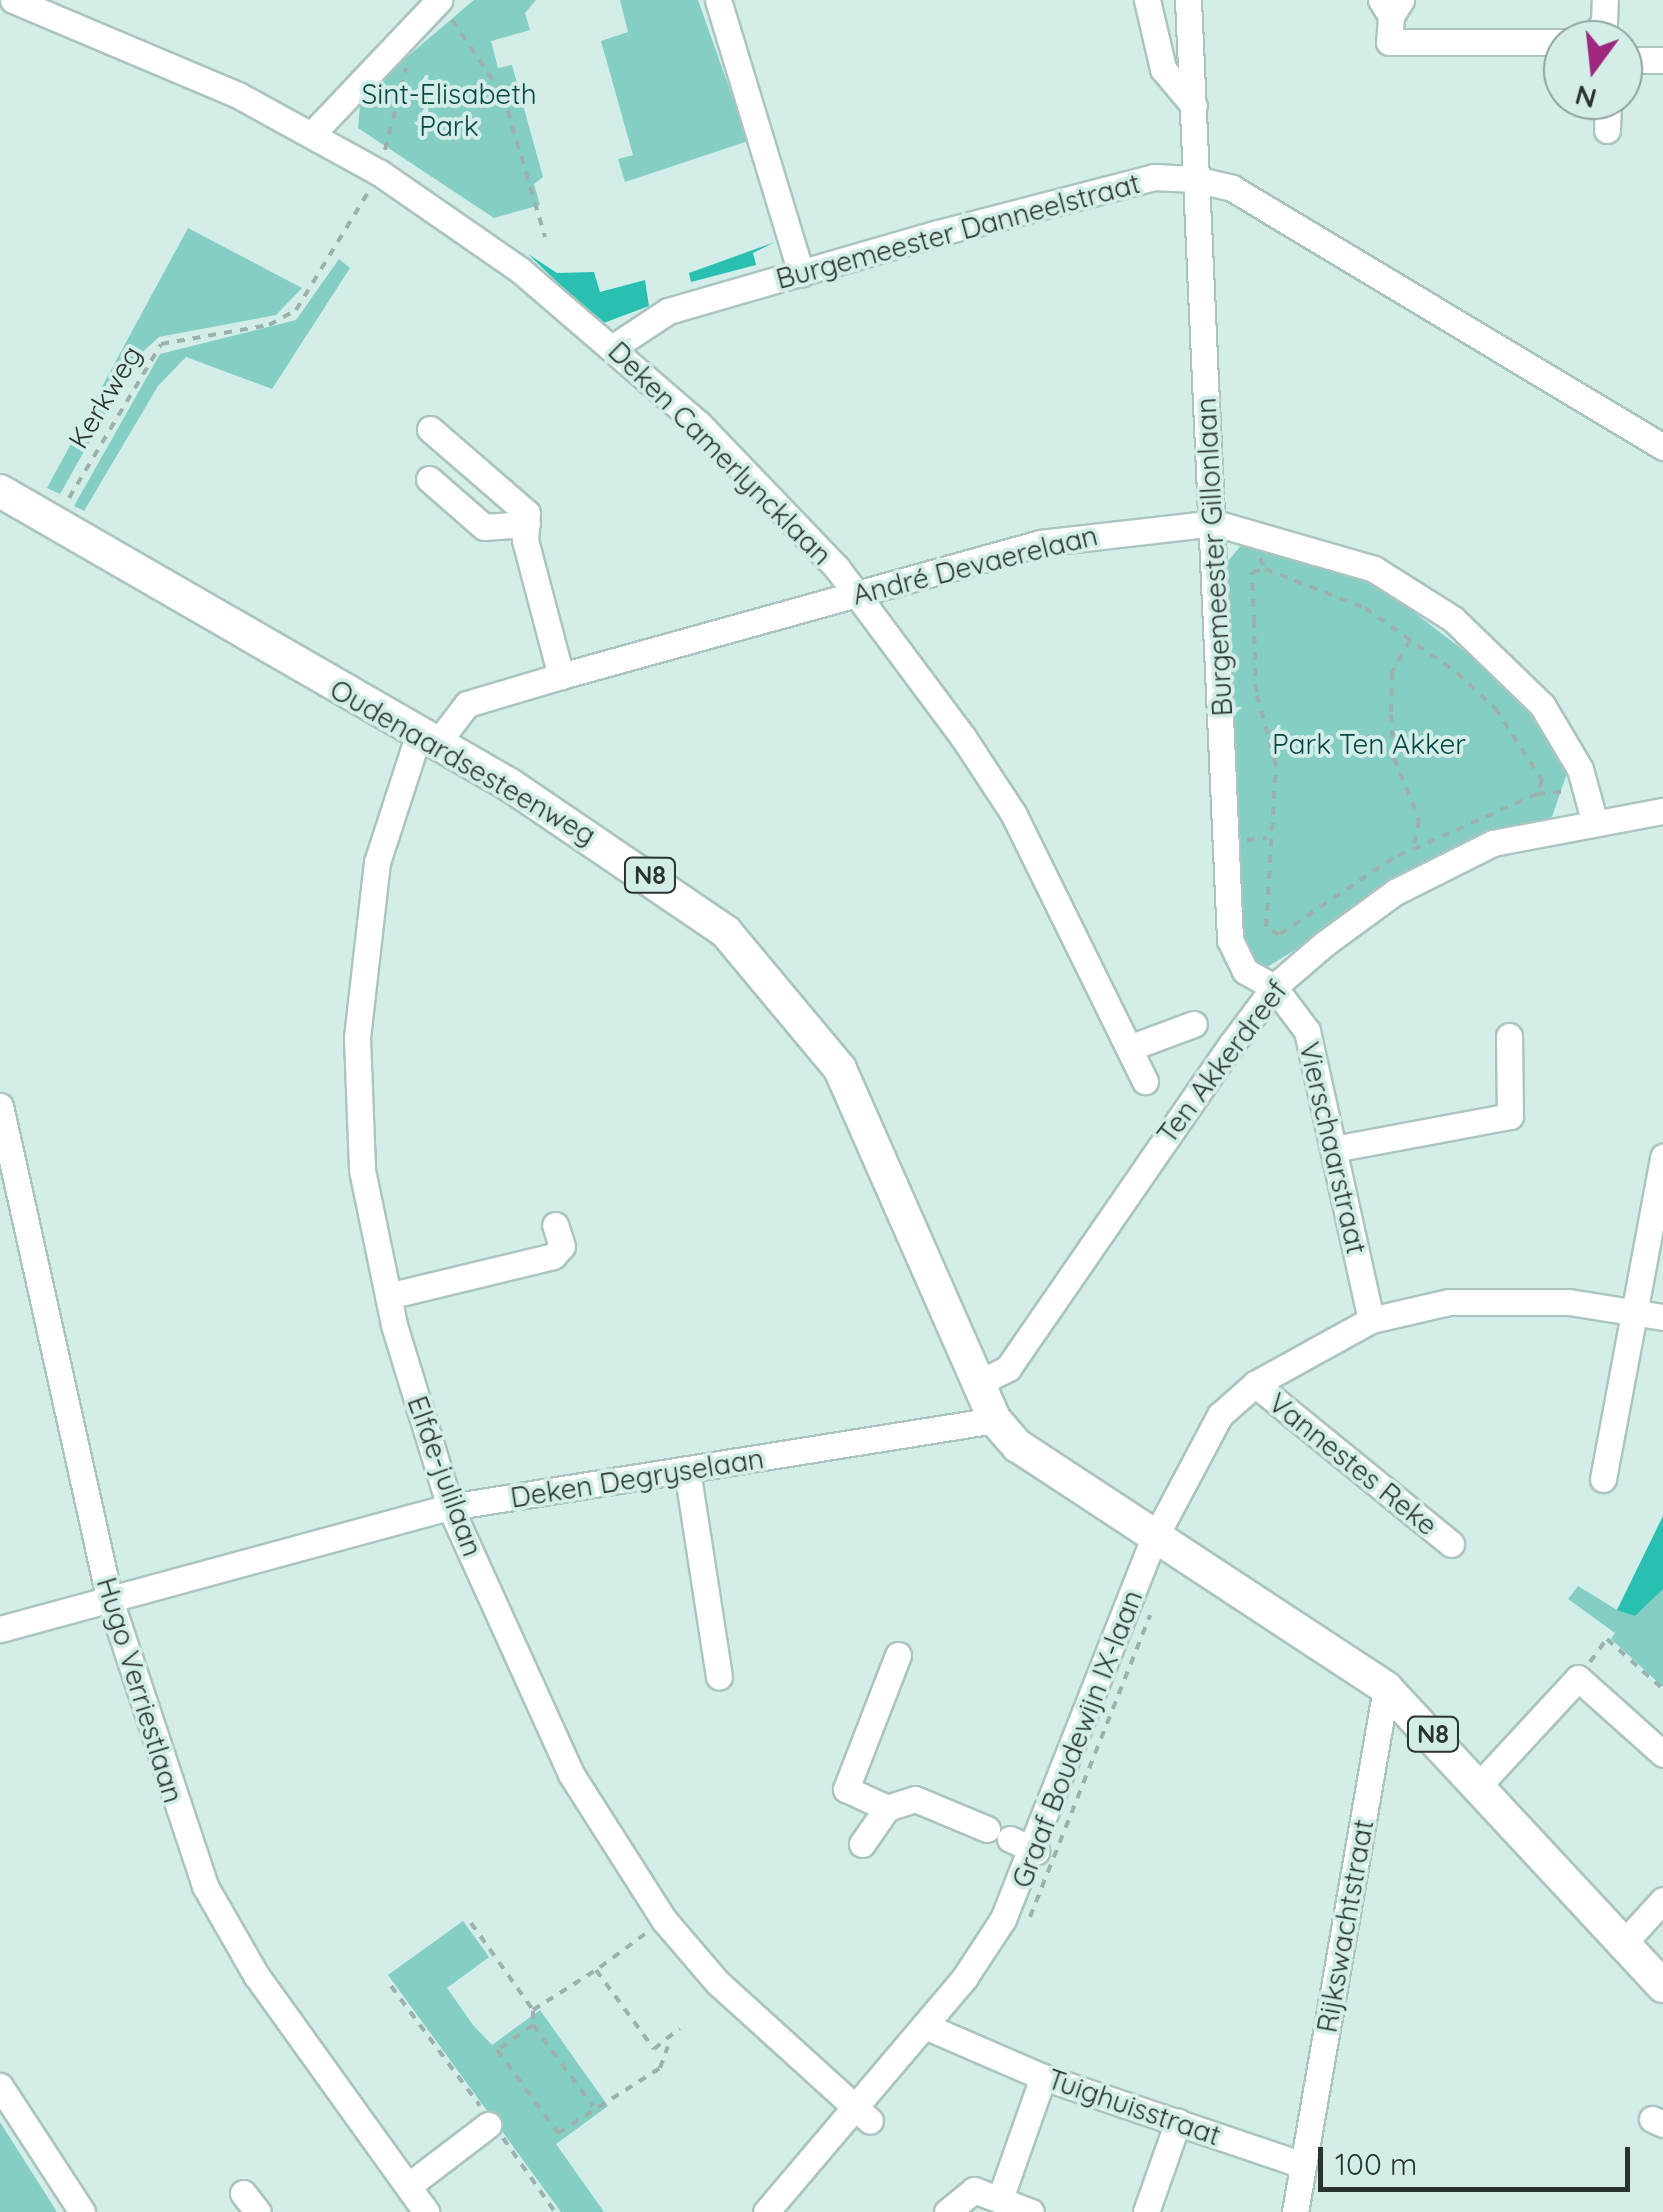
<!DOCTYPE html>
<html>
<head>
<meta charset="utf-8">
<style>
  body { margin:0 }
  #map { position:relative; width:1663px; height:2212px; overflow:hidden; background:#d3ede9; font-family:Quicksand,sans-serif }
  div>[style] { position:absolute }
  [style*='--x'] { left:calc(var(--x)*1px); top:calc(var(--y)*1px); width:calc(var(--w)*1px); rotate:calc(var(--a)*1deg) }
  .green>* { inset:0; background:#84cec4 }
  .forest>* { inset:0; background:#29c0b1 }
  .path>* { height:4px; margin-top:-2px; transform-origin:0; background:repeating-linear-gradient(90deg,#9cb1ae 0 8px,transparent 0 16px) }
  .roads { filter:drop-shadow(2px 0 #abc4c0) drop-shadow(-2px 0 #abc4c0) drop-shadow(0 2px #abc4c0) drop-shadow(0 -2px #abc4c0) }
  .minor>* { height:25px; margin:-12.5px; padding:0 12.5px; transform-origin:12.5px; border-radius:12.5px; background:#fff }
  .major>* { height:32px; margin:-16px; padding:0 16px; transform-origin:16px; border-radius:16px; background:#fff }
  span { translate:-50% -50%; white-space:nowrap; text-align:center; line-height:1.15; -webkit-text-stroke:8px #d3ede9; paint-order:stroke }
  .shield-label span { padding:2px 8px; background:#d3ede9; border:2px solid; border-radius:8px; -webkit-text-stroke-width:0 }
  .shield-label { font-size:25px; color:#293331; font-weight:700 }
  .park-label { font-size:28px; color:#074741 }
  .street-label { font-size:28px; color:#293331 }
  .north { position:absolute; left:1543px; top:20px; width:100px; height:100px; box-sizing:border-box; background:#d3ede9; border:2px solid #8fa39f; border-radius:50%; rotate:195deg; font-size:28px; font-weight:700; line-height:40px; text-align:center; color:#293331 }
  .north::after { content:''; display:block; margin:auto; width:35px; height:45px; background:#a0277e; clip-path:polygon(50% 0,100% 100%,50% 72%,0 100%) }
  .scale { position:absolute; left:1318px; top:2147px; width:312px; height:45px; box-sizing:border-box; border:5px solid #293331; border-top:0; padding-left:12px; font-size:30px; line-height:35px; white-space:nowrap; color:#293331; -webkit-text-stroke:8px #d3ede9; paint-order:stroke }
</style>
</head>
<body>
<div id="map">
  <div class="green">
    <i style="clip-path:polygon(474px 0,536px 0,525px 13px,530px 30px,491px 41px,498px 68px,512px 65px,543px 177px,534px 184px,540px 205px,494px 218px,358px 128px,360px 105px,389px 72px)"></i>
    <i style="clip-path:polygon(620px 0,698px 0,748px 141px,625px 182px,618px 159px,633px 155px,601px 41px,628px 32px)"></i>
    <i style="clip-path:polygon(188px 228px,302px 288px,276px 315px,159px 337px,137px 357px,60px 494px,47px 488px)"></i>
    <i style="clip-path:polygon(339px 259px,350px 268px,272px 389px,186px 357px,158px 386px,84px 511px,74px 506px,160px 354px,296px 320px)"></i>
    <i style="clip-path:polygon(1243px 543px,1373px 581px,1514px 689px,1567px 773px,1552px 817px,1472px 841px,1264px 969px,1245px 945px,1228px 561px)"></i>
    <i style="clip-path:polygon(1578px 1586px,1617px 1610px,1663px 1589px,1663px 1687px,1611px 1639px,1615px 1633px,1568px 1599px)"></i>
    <i style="clip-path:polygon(463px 1921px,489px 1957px,447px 1988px,473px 2025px,492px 2045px,540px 2010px,608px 2106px,556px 2144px,604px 2212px,561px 2212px,388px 1975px)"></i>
    <i style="clip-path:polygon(0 2122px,57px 2212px,0 2212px)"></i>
  </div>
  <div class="forest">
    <i style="clip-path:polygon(775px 242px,753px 253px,756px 265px,691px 282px,689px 273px)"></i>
    <i style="clip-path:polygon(528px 254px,557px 273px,594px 272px,600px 292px,645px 280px,649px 306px,601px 324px)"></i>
    <i style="clip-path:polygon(1663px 1516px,1663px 1589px,1635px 1616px,1617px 1610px)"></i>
  </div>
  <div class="path">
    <i style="--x:452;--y:20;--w:91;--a:55.8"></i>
    <i style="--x:503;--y:95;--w:148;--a:73.5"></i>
    <i style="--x:385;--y:150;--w:85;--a:-75.6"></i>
    <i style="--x:69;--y:498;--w:179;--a:-59.1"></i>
    <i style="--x:161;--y:344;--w:110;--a:-10"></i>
    <i style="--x:269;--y:325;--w:31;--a:-29"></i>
    <i style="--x:296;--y:310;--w:140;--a:-58.5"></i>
    <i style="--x:1260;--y:558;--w:12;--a:66"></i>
    <i style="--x:1265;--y:569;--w:107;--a:21.3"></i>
    <i style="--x:1365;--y:608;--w:113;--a:35.2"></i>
    <i style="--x:1457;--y:673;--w:52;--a:42.6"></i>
    <i style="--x:1495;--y:708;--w:86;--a:56.9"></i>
    <i style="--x:1542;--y:780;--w:15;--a:110"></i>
    <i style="--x:1537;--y:794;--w:158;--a:156"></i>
    <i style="--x:1393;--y:858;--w:138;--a:146"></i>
    <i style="--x:1279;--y:935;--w:15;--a:-148"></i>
    <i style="--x:1266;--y:927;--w:162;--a:-86.5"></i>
    <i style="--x:1276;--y:765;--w:76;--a:-105.3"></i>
    <i style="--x:1256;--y:692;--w:69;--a:-91.7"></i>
    <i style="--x:1254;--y:623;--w:51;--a:-92.2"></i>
    <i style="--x:1252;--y:572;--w:13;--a:-13"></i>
    <i style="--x:1410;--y:640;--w:37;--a:119"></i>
    <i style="--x:1392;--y:672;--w:42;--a:91.4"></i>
    <i style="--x:1391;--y:714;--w:44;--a:86.1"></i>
    <i style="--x:1394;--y:758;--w:67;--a:68"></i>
    <i style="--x:1419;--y:820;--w:29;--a:102"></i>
    <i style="--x:1537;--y:794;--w:25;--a:-5"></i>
    <i style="--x:1247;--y:840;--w:20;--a:-6"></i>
    <i style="--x:1590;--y:1662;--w:29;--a:-54"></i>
    <i style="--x:1607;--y:1639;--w:75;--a:41.8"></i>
    <i style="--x:1030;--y:1917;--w:325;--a:-68.3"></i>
    <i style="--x:471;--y:1923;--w:107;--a:54.5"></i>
    <i style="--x:533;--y:2010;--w:75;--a:-32.4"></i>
    <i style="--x:645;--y:1934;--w:61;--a:143.7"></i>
    <i style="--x:596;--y:1970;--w:98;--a:53.7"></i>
    <i style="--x:654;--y:2049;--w:33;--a:-39"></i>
    <i style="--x:391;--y:1986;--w:149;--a:53.4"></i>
    <i style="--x:533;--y:2011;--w:14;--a:90"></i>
    <i style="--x:533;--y:2025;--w:101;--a:53.5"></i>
    <i style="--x:533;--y:2025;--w:44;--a:145.2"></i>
    <i style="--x:497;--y:2050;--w:103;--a:53.7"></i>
    <i style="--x:558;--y:2133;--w:121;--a:-32.5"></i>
    <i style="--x:660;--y:2068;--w:23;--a:-70"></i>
    <i style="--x:503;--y:2138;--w:90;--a:54.9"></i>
  </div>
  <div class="roads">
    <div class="minor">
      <i style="--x:13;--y:0;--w:244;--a:22.9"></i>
      <i style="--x:238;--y:95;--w:162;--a:28.8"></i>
      <i style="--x:380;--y:173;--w:170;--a:34.7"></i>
      <i style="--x:520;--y:270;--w:236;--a:40.7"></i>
      <i style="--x:699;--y:424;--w:199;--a:46.2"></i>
      <i style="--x:837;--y:568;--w:211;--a:53.3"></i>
      <i style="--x:963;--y:737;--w:91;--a:56.7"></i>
      <i style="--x:1013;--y:813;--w:299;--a:63.8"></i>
      <i style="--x:718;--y:0;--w:286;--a:73.1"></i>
      <i style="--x:1147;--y:0;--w:71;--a:76.9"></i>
      <i style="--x:1163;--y:69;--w:48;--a:50"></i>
      <i style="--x:1188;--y:0;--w:941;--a:87.44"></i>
      <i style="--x:1230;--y:940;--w:34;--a:64"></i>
      <i style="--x:1245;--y:971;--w:33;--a:29"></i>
      <i style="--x:1274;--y:987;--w:55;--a:53.1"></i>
      <i style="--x:1307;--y:1031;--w:296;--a:77.5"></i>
      <i style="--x:1381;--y:0;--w:19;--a:58"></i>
      <i style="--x:1391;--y:16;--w:19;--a:-58"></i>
      <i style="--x:1391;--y:16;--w:26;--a:94"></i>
      <i style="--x:1389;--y:42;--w:174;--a:0"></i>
      <i style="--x:1589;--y:40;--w:23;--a:-49"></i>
      <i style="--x:1604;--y:23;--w:23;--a:-88"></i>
      <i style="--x:1623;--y:60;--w:40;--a:0"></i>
      <i style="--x:1607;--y:130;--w:30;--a:-88"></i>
      <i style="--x:312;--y:134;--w:185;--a:-46.5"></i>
      <i style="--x:615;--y:346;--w:64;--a:-33.4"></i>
      <i style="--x:668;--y:311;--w:281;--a:-16.1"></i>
      <i style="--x:938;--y:233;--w:223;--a:-14.5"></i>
      <i style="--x:1154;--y:177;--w:40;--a:2.9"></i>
      <i style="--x:1194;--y:179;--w:39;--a:13"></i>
      <i style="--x:1232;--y:188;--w:503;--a:31"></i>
      <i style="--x:430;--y:429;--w:128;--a:40.9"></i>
      <i style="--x:527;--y:513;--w:27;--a:94"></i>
      <i style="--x:525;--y:540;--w:141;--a:75.2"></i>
      <i style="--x:429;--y:479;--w:73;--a:41.1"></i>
      <i style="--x:484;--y:527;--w:43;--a:-4"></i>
      <i style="--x:419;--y:733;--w:136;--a:108"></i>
      <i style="--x:377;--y:862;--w:177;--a:96.5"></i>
      <i style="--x:357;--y:1038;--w:132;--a:87.8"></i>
      <i style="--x:362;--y:1170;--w:158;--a:78.3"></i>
      <i style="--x:394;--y:1325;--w:190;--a:72.9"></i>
      <i style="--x:450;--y:1507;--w:293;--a:65.6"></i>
      <i style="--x:571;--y:1774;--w:173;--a:57.5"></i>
      <i style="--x:664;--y:1920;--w:83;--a:49.4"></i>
      <i style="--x:718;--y:1983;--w:205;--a:42.2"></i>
      <i style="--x:437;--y:743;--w:49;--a:-52.4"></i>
      <i style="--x:467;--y:704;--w:98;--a:-16.6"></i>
      <i style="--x:561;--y:676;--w:497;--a:-15.5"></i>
      <i style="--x:1040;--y:543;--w:176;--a:-6.5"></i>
      <i style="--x:1215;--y:523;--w:166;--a:16.1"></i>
      <i style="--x:1374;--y:569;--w:93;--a:32.3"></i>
      <i style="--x:1453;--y:619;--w:124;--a:44"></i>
      <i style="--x:1542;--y:705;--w:74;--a:59.3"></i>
      <i style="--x:1580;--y:769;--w:53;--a:74.6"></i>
      <i style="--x:1129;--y:1048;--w:69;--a:-20.3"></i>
      <i style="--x:0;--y:1106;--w:503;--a:77.48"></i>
      <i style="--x:109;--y:1597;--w:305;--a:71.6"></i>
      <i style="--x:205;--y:1886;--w:103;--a:60.2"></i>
      <i style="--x:256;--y:1975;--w:292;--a:54.3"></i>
      <i style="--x:1334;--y:1149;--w:179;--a:-10.6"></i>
      <i style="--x:1510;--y:1116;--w:80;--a:-90.7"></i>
      <i style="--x:388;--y:1296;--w:170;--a:-13.6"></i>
      <i style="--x:553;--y:1256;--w:13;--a:-48"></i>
      <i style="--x:562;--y:1246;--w:22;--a:-108"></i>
      <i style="--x:979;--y:1383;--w:33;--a:-27"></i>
      <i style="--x:1008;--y:1368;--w:393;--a:-55.4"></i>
      <i style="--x:1231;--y:1045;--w:72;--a:-53.4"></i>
      <i style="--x:1274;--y:987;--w:66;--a:-40.7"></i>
      <i style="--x:1324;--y:944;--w:88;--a:-36.2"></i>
      <i style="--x:1395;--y:892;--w:110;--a:-26.6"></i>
      <i style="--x:1493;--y:843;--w:173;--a:-10.7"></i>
      <i style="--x:1255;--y:1384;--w:253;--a:39.2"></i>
      <i style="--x:687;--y:1470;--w:209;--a:81.2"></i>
      <i style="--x:1603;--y:1479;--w:328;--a:-79.4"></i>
      <i style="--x:0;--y:1629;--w:466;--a:-15.2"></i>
      <i style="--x:450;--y:1507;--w:552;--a:-9.07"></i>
      <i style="--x:898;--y:1655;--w:144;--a:111.2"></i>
      <i style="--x:846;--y:1789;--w:45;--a:24.9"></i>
      <i style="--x:887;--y:1808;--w:29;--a:-18"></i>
      <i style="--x:915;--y:1799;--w:78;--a:22.6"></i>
      <i style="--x:1480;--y:1784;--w:144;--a:-47.2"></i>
      <i style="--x:1578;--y:1678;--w:114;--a:41.8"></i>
      <i style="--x:1010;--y:1839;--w:29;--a:25"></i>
      <i style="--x:862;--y:1844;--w:44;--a:-55.2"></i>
      <i style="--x:1621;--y:1946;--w:62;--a:-47.6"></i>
      <i style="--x:925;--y:2026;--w:129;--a:23.4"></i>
      <i style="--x:1043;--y:2077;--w:271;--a:18.7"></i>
      <i style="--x:0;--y:2086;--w:150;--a:56.9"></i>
      <i style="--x:1652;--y:2119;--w:12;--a:24"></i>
      <i style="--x:408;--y:2186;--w:101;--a:-37.3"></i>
      <i style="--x:243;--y:2193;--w:24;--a:52"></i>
      <i style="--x:1000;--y:2199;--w:129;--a:-70.6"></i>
      <i style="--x:766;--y:2212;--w:308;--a:-49.7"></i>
      <i style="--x:965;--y:1977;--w:69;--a:-56.8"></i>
      <i style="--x:1003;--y:1919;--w:407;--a:-68.4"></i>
      <i style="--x:1153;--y:1541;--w:143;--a:-62"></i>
      <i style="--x:1220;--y:1415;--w:47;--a:-41.5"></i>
      <i style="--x:1255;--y:1384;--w:132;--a:-28.9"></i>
      <i style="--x:1371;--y:1320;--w:80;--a:-13"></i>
      <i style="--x:1449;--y:1302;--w:120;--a:0"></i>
      <i style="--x:1569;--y:1302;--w:95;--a:9.1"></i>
      <i style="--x:947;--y:2212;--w:35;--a:-39"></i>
      <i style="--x:974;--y:2190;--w:61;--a:21.1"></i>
      <i style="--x:1146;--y:2212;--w:96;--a:-70.6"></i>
      <i style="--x:1295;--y:2212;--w:532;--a:-80.15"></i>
    </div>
    <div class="major">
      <i style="--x:0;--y:491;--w:589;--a:29.96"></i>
      <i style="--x:510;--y:785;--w:261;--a:34.2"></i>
      <i style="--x:726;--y:932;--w:178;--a:50.2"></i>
      <i style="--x:840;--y:1069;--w:384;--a:66.2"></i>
      <i style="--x:995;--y:1420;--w:35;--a:49"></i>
      <i style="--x:1018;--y:1446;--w:440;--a:33.3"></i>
      <i style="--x:1386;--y:1688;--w:407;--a:47.1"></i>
    </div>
  </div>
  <div class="shield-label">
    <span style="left:650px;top:875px">N8</span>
    <span style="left:1433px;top:1734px">N8</span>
  </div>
  <div class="park-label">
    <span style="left:449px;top:110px">Sint-Elisabeth<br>Park</span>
    <span style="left:1369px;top:744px">Park Ten Akker</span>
  </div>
  <div class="street-label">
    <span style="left:958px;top:231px;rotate:-15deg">Burgemeester Danneelstraat</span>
    <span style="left:105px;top:397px;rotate:-59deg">Kerkweg</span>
    <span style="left:720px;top:453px;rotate:45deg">Deken Camerlyncklaan</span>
    <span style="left:1214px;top:557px;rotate:-93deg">Burgemeester Gillonlaan</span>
    <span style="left:975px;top:565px;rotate:-14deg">André Devaerelaan</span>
    <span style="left:463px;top:762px;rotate:30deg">Oudenaardsesteenweg</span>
    <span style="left:1222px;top:1062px;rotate:-53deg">Ten Akkerdreef</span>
    <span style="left:1333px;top:1148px;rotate:77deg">Vierschaarstraat</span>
    <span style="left:1353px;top:1464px;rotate:39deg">Vannestes Reke</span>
    <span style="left:445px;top:1476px;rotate:70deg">Elfde-julilaan</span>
    <span style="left:637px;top:1478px;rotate:-9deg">Deken Degryselaan</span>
    <span style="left:140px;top:1690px;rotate:73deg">Hugo Verriestlaan</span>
    <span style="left:1077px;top:1739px;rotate:-69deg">Graaf Boudewijn IX-laan</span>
    <span style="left:1345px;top:1926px;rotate:-80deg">Rijkswachtstraat</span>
    <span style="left:1134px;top:2107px;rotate:19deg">Tuighuisstraat</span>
  </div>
  <div class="north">N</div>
  <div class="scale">100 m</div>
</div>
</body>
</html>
